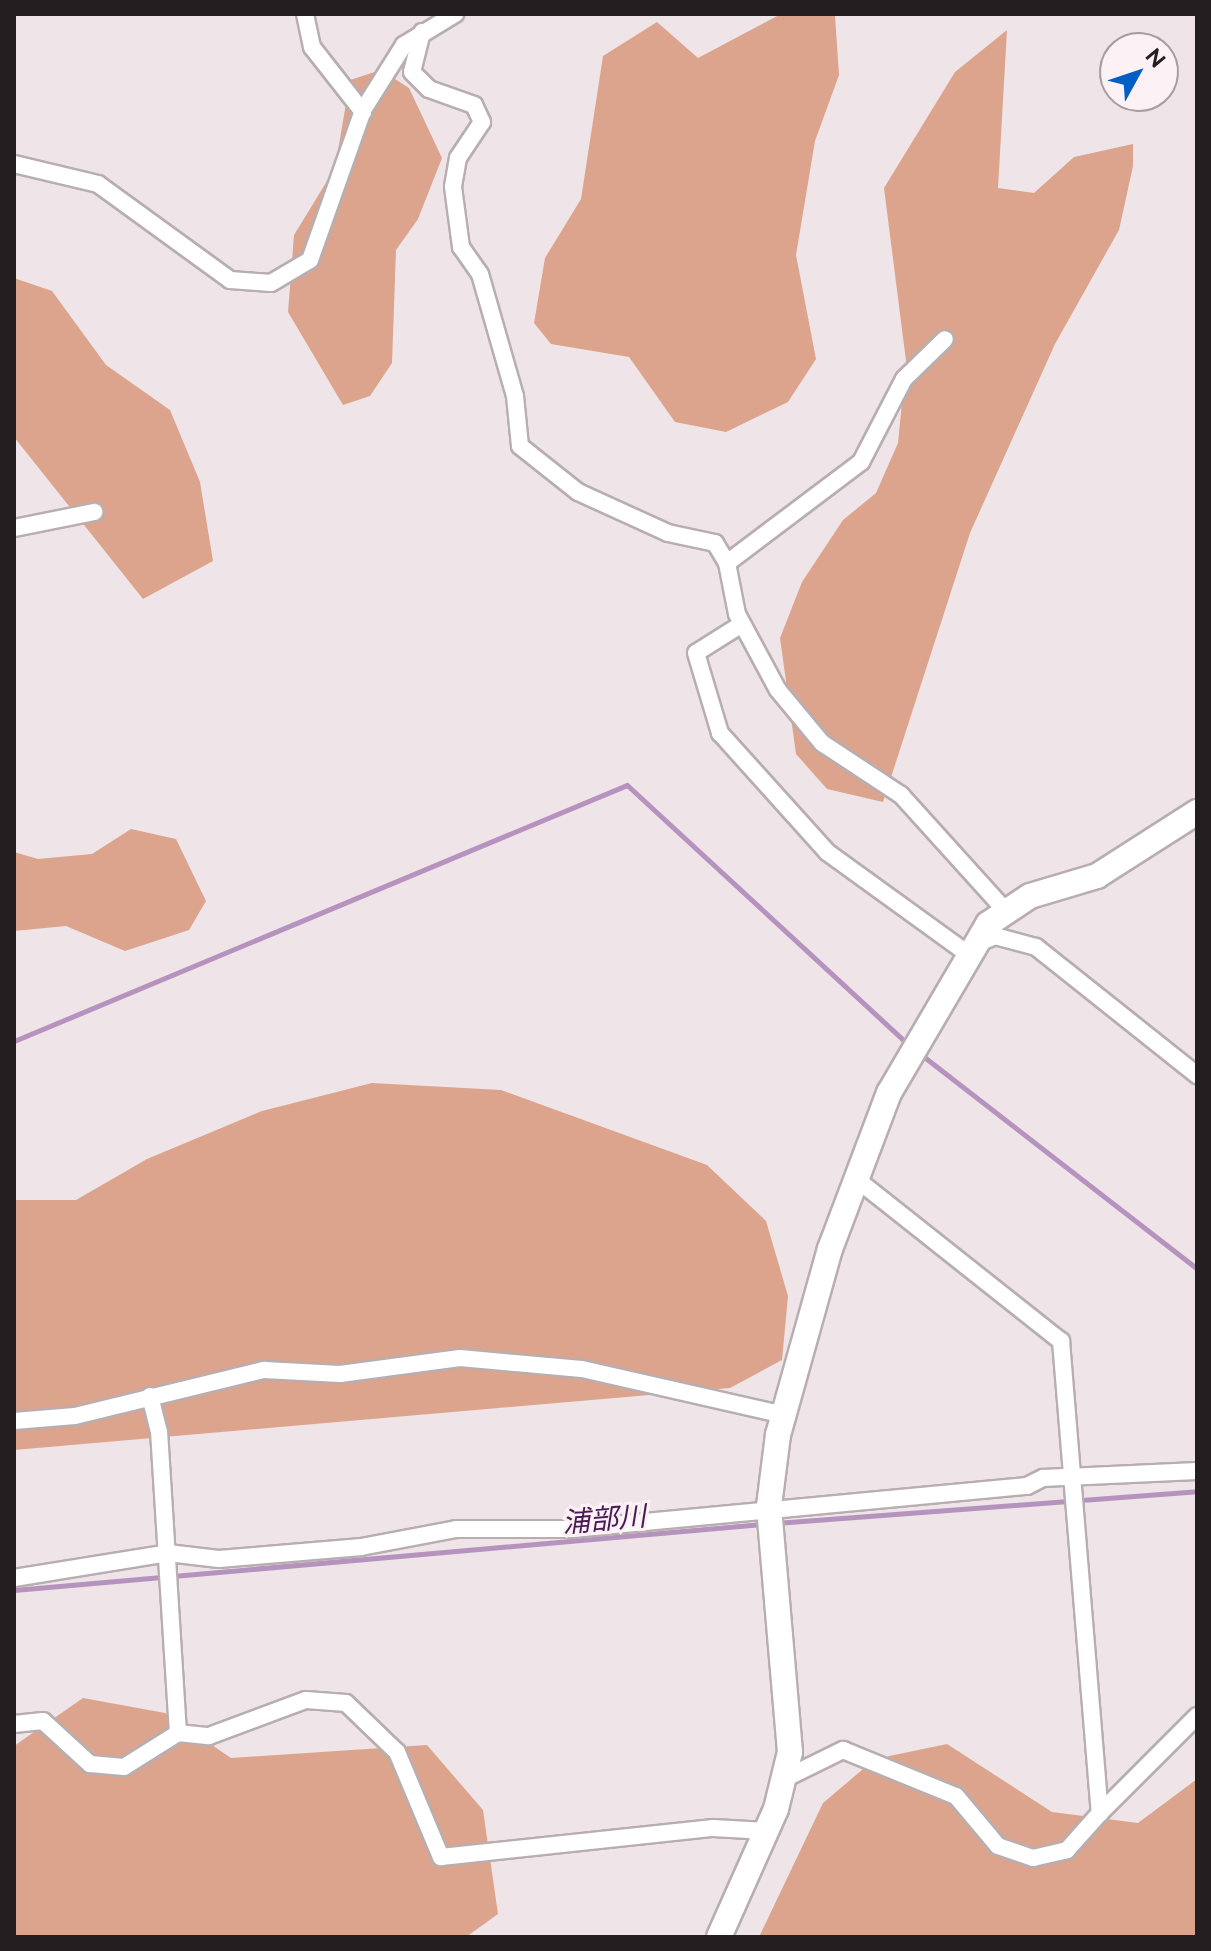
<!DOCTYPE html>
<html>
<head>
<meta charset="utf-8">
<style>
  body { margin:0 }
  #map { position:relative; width:1211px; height:1951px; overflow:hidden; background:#efe4e7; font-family:Raleway,"Noto Sans JP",sans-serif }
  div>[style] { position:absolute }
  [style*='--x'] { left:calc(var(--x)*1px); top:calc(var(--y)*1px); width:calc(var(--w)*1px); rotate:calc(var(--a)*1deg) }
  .forest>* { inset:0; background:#dda48d }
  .stream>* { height:5px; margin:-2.5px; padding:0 2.5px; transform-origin:2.5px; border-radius:2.5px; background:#b692bf }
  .roads { filter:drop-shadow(2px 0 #b8aeb0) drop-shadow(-2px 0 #b8aeb0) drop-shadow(0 2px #b8aeb0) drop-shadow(0 -2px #b8aeb0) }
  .street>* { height:16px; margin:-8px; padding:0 8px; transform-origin:8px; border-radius:8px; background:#fff }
  .secondary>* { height:24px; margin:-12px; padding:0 12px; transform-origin:12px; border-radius:12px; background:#fff }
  span { translate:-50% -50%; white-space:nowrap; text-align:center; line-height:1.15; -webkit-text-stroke:6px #fcf1f4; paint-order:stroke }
  .water-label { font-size:28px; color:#481b53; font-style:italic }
  .frame { position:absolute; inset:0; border:16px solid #231f20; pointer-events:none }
  .north { position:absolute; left:1099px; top:32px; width:80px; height:80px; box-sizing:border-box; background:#fcf1f4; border:2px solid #a59d9f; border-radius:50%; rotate:50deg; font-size:22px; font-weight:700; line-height:32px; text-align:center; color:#231f20 }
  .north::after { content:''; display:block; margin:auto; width:28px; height:36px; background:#005ec7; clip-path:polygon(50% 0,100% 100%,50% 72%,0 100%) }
</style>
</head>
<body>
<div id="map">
  <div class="forest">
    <i style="clip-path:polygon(781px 14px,835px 16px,839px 75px,815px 141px,796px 255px,816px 359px,788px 402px,726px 432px,675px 422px,629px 357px,551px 344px,534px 323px,545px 258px,581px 199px,603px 56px,657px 22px,698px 58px)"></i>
    <i style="clip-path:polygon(1007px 30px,998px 188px,1034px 193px,1074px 157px,1133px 144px,1133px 166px,1119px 230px,1055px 344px,970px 533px,883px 802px,827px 789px,796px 754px,780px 638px,802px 582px,843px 520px,876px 493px,898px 443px,906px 361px,884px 188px,955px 72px)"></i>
    <i style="clip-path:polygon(381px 70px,409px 88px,442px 158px,418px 219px,396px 250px,392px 363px,370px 396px,343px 405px,288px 312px,294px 235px,335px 168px,350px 80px)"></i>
    <i style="clip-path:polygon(14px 278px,52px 291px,106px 365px,170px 410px,200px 482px,213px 561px,143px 599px,14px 437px)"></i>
    <i style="clip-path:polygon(131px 829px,176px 839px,206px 901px,189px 930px,125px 951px,66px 926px,14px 931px,14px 852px,38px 859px,92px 854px)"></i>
    <i style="clip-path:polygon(372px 1083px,501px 1090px,707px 1165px,766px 1221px,788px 1296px,782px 1360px,730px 1388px,14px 1450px,14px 1200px,76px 1200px,147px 1159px,262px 1111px)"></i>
    <i style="clip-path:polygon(83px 1698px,165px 1713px,231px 1758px,427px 1745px,483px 1810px,498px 1914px,466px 1937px,14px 1937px,14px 1746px)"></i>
    <i style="clip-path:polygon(947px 1744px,1052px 1812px,1138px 1823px,1197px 1779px,1197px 1937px,759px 1937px,823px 1803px,875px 1759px)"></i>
  </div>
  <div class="stream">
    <i style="--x:14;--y:1041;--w:664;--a:-22.67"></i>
    <i style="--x:627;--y:785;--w:382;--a:42.7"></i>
    <i style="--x:919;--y:1053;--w:352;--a:37.8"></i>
    <i style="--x:776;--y:1523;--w:422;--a:-4.3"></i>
    <i style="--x:14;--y:1590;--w:751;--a:-5.04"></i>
  </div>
  <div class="roads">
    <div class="street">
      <i style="--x:305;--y:14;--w:34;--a:78"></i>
      <i style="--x:312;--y:47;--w:83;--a:51.9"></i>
      <i style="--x:422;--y:32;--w:41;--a:104"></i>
      <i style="--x:412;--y:72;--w:24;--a:45"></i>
      <i style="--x:429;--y:89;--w:48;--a:19.6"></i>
      <i style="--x:474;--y:105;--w:19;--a:65"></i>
      <i style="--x:482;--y:122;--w:43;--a:123.7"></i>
      <i style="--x:458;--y:158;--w:29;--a:100"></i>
      <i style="--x:453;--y:187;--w:61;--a:82.4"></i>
      <i style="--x:461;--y:247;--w:33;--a:55"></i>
      <i style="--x:480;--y:274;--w:127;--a:74"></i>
      <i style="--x:515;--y:396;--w:50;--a:84.3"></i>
      <i style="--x:520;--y:446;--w:74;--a:38.4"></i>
      <i style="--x:578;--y:492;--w:99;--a:24.5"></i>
      <i style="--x:668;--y:533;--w:48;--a:12"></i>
      <i style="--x:715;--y:543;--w:23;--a:59"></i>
      <i style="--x:727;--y:563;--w:52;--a:78.9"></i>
      <i style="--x:737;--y:614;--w:86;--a:61.7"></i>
      <i style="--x:778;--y:690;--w:69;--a:50.3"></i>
      <i style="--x:822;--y:743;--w:95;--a:33.4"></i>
      <i style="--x:901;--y:795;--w:155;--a:47.9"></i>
      <i style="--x:14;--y:164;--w:86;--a:13.4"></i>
      <i style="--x:98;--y:184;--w:163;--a:36"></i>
      <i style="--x:230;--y:280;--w:41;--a:4.2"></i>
      <i style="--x:271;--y:283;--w:45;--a:-30.5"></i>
      <i style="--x:310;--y:260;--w:159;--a:-70.5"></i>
      <i style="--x:363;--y:110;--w:77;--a:-57.8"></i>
      <i style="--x:404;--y:45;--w:60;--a:-31.3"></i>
      <i style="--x:14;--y:528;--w:82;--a:-11.3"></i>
      <i style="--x:727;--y:563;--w:168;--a:-37"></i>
      <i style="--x:861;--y:462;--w:93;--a:-62.6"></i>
      <i style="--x:904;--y:379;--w:57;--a:-44.3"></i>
      <i style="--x:742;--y:624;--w:54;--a:147.8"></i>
      <i style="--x:696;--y:653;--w:84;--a:73.3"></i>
      <i style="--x:720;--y:733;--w:160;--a:48"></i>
      <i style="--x:827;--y:852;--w:174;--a:35.9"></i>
      <i style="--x:978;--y:943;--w:18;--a:-22"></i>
      <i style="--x:995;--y:936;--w:42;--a:15"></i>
      <i style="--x:1036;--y:947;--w:206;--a:38.5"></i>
      <i style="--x:855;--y:1178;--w:263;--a:38.4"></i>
      <i style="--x:1061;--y:1341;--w:474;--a:85.3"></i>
      <i style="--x:1100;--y:1813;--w:137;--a:-45"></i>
      <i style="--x:150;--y:1396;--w:36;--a:76"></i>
      <i style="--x:159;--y:1431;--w:303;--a:86.4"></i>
      <i style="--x:14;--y:1421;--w:61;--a:-4.7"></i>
      <i style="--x:75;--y:1416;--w:195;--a:-13.7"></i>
      <i style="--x:264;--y:1370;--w:76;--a:3"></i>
      <i style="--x:340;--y:1374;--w:121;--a:-7.6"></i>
      <i style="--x:460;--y:1358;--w:122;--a:5.2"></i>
      <i style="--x:582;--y:1369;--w:207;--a:12.8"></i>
      <i style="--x:14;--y:1578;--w:156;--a:-9.2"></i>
      <i style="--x:168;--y:1553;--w:51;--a:6.7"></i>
      <i style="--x:219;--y:1559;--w:143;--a:-4.8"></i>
      <i style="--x:361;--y:1547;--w:97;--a:-10.7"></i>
      <i style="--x:456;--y:1529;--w:115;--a:0"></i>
      <i style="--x:571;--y:1529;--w:458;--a:-5.4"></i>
      <i style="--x:1027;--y:1486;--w:18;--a:-27"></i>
      <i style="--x:1043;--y:1478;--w:154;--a:-2.6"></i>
      <i style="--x:14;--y:1724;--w:29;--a:-6"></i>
      <i style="--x:43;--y:1721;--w:64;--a:42.5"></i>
      <i style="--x:90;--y:1764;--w:34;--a:5"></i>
      <i style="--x:124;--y:1767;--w:64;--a:-32.2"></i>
      <i style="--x:178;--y:1733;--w:31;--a:6"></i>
      <i style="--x:209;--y:1736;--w:103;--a:-20.4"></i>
      <i style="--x:306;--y:1700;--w:40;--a:4.3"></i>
      <i style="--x:346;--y:1703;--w:71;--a:43.9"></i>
      <i style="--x:397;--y:1752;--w:114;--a:67.3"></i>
      <i style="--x:441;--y:1857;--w:274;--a:-6.1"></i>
      <i style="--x:713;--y:1828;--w:54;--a:3.2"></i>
      <i style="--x:786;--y:1778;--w:64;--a:-26.2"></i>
      <i style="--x:843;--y:1750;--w:122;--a:22.2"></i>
      <i style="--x:956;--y:1796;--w:65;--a:50"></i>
      <i style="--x:998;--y:1846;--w:37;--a:19"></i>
      <i style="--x:1033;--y:1858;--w:35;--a:-13"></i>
      <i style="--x:1067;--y:1850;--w:50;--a:-48.3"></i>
    </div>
    <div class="secondary">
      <i style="--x:719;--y:1937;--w:140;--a:-66"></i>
      <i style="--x:776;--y:1809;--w:59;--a:-76.2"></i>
      <i style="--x:790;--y:1752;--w:247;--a:-94.9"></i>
      <i style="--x:769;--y:1506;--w:72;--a:-82.8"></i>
      <i style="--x:778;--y:1435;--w:193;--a:-74.4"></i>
      <i style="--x:830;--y:1249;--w:167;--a:-69.3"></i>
      <i style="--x:889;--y:1093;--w:196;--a:-59.6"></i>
      <i style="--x:988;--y:924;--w:50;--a:-33.7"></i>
      <i style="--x:1030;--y:896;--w:70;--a:-16.6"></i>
      <i style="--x:1097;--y:876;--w:119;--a:-32.6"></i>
    </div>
  </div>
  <div class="water-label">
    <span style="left:604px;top:1520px;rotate:-5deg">浦部川</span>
  </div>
  <div class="frame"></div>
  <div class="north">N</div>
</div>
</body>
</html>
